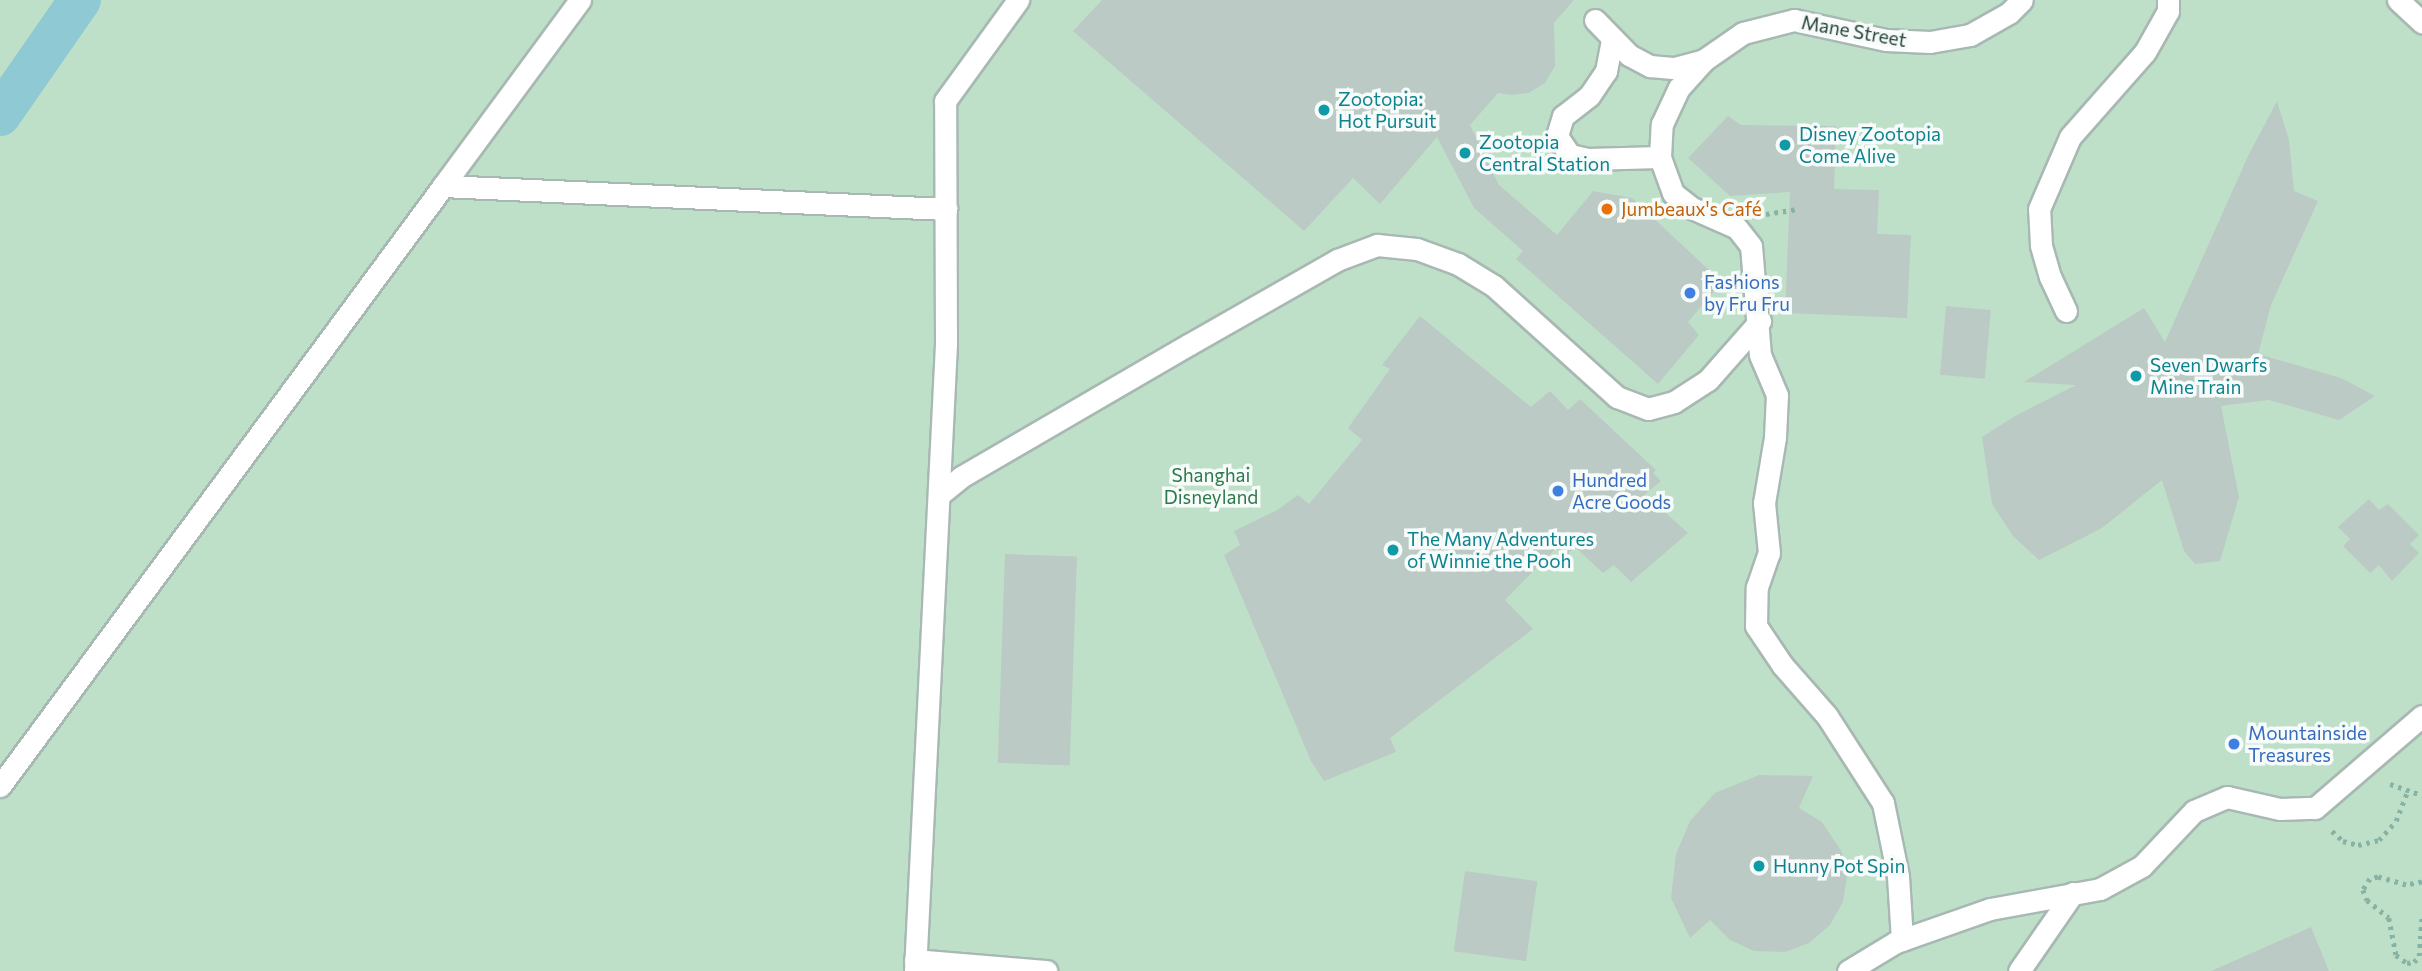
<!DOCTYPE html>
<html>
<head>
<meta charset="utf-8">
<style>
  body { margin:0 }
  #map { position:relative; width:2422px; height:971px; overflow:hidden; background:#e6efeb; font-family:Commissioner,sans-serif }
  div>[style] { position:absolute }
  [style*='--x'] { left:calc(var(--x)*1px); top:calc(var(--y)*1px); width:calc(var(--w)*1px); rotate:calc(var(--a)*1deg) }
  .green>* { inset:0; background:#bfe0c8; transform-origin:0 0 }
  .canal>* { height:42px; margin:-21px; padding:0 21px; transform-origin:21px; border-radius:21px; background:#8ec9d4 }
  .building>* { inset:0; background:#bbcac4; transform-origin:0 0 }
  .path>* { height:4.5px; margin-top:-2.25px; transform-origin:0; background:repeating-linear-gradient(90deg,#86b3a5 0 3.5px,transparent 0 8.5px) }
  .roads { filter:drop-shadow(2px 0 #a8b8b2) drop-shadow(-2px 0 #a8b8b2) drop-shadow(0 2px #a8b8b2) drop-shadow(0 -2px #a8b8b2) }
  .minor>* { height:21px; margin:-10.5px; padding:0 10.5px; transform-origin:10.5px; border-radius:10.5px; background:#fff }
  .dots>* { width:19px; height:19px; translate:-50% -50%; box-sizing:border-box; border:4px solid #f7fbf9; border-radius:50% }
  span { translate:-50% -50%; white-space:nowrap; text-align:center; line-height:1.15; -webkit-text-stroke:7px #f7fbf9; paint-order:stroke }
  .street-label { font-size:19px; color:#24423a }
  .culture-label { font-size:19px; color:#0d838f }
  .left { translate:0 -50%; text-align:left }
  .food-label { font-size:19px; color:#c56008 }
  .shop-label { font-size:19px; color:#366cbe }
  .park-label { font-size:19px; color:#2d7a4b }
</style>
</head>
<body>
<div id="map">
  <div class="green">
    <i style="left:0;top:0;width:2422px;height:971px"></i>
  </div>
  <div class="canal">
    <i style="--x:0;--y:115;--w:140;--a:-55.2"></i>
  </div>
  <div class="building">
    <i style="clip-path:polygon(1102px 0,1574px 0,1554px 23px,1555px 66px,1545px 83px,1529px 93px,1511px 95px,1498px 93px,1470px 125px,1499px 185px,1557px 235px,1593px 191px,1632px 198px,1709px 270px,1715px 290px,1688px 322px,1699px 335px,1658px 384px,1516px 259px,1523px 251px,1474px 208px,1437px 137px,1380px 204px,1353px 178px,1304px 231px,1073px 31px)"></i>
    <i style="clip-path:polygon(2277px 101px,2289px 140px,2294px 191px,2318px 201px,2271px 305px,2258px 354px,2341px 378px,2375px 396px,2339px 420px,2269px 400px,2221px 406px,2239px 497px,2220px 561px,2195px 564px,2184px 551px,2162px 480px,2102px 528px,2039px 560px,2013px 536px,1992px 504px,1982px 437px,2015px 416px,2076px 385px,2024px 382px,2144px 308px,2165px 342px,2248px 156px)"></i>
    <i style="clip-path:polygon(1728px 116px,1741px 125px,1836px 126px,1834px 189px,1879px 190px,1877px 234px,1911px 235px,1907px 318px,1785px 313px,1790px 192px,1730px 196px,1688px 158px)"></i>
    <i style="left:1946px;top:306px;width:45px;height:69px;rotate:5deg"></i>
    <i style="clip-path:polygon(1420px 316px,1531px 407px,1550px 391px,1568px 410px,1580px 399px,1656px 470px,1653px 473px,1661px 481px,1645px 494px,1688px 533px,1631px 582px,1614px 565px,1603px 573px,1575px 547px,1565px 557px,1556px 548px,1505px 600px,1533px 629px,1390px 738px,1396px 752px,1324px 781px,1311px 761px,1224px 555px,1240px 545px,1234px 531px,1277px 510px,1298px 495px,1309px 504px,1362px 440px,1348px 428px,1390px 369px,1382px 365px)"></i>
    <i style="clip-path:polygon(2369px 499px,2379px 510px,2388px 504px,2419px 535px,2410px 544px,2419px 553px,2392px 581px,2379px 565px,2370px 573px,2343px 546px,2350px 539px,2338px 527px)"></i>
    <i style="left:1005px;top:554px;width:72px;height:209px;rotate:2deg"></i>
    <i style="clip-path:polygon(1759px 775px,1813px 776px,1799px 808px,1822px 822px,1842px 852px,1847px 877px,1843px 902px,1830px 925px,1809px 943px,1785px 952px,1754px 951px,1730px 940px,1710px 920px,1690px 938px,1671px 898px,1676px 854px,1690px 821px,1715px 793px)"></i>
    <i style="left:1465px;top:871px;width:73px;height:81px;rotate:8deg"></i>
    <i style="clip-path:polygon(2311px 927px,2329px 971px,2211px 971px)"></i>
  </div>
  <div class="path">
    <i style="--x:1766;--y:214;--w:32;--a:-9"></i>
    <i style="--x:2390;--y:784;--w:34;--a:19"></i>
    <i style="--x:2332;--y:831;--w:15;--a:42"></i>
    <i style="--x:2343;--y:841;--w:16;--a:15"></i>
    <i style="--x:2358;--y:845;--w:22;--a:-13"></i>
    <i style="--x:2379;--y:840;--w:25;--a:-48"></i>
    <i style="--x:2396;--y:821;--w:33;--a:-69"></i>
    <i style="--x:2422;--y:882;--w:16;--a:169"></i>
    <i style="--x:2406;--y:885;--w:29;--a:-164"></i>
    <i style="--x:2378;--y:877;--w:8;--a:166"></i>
    <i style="--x:2370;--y:879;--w:13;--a:122"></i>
    <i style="--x:2363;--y:890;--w:11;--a:68"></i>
    <i style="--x:2367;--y:900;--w:28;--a:39"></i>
    <i style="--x:2389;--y:918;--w:38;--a:79"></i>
    <i style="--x:2396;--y:955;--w:14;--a:36"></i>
    <i style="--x:2407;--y:963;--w:7;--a:-8"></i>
    <i style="--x:2414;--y:962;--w:8;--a:-50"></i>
    <i style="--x:2419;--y:956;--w:39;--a:-86"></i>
  </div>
  <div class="roads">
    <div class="minor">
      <i style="--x:580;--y:0;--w:231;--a:126.4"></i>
      <i style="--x:443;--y:186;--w:504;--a:2.62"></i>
      <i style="--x:2398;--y:0;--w:33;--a:43"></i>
      <i style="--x:1595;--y:20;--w:49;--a:45.8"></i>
      <i style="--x:1629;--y:55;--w:24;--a:28"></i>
      <i style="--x:1650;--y:66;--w:25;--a:5"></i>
      <i style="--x:1675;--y:68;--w:30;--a:-15"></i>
      <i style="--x:1612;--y:40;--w:32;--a:101"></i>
      <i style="--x:1606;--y:71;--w:30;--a:124"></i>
      <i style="--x:1589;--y:96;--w:33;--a:142"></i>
      <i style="--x:1563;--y:116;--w:21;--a:107"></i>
      <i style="--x:1557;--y:136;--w:23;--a:56"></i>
      <i style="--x:1570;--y:155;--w:17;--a:13"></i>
      <i style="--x:1587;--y:159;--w:73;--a:-1.6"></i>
      <i style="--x:2066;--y:311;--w:38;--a:-115"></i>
      <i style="--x:2050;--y:277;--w:33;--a:-106"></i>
      <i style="--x:2041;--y:245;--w:36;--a:-93"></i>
      <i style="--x:2039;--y:209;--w:78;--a:-66.7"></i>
      <i style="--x:2070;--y:137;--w:113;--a:-48.6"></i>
      <i style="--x:2145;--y:52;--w:47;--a:-60.7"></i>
      <i style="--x:2168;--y:11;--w:11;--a:-90"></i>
      <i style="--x:939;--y:495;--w:28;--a:-39"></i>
      <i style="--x:961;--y:477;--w:263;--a:-30.2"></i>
      <i style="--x:1188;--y:345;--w:172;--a:-29.7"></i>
      <i style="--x:1337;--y:260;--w:43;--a:-20.6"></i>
      <i style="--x:1377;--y:245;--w:40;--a:5.7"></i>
      <i style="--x:1417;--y:249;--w:44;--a:20.1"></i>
      <i style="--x:1458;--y:264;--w:42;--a:31.4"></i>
      <i style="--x:1494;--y:286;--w:166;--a:42.1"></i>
      <i style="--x:1617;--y:397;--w:33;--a:21"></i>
      <i style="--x:1648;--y:409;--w:27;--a:-15"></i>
      <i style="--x:1674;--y:402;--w:40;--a:-32.9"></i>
      <i style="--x:1708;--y:380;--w:79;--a:-48.6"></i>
      <i style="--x:0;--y:786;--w:746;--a:-53.56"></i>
      <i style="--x:1902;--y:940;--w:64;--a:-93.6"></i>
      <i style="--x:1898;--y:876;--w:75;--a:-101.6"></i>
      <i style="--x:1883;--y:803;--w:103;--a:-122.8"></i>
      <i style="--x:1827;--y:716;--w:67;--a:-131.3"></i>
      <i style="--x:1783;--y:666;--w:48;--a:-124"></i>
      <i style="--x:1756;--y:626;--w:39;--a:-89"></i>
      <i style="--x:1757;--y:587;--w:36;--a:-71"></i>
      <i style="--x:1769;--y:553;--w:50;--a:-95.7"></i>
      <i style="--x:1764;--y:503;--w:67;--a:-80.5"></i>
      <i style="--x:1775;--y:437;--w:42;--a:-87.3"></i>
      <i style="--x:1777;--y:395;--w:43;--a:-113"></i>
      <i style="--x:1760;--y:355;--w:109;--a:-94.7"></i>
      <i style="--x:1751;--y:246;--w:23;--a:-128"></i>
      <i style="--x:1737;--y:228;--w:49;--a:-156"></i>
      <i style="--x:1692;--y:208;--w:24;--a:-142"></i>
      <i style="--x:1673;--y:193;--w:38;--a:-110"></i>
      <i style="--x:1660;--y:157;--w:33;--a:-87"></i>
      <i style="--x:1662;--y:124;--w:40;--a:-65"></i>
      <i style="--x:1679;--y:88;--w:38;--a:-48"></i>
      <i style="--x:1704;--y:60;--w:47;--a:-34.7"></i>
      <i style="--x:1743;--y:33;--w:53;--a:-14.3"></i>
      <i style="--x:1794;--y:20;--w:94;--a:12.3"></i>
      <i style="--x:1886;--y:40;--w:44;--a:2.6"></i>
      <i style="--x:1930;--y:42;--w:41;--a:-9.9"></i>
      <i style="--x:1970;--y:35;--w:45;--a:-29.4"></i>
      <i style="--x:2009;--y:13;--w:18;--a:-45"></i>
      <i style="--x:915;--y:960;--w:132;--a:4.8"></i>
      <i style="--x:915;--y:971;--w:629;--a:-87.17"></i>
      <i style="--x:946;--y:343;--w:242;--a:-90.2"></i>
      <i style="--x:945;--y:101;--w:125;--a:-54.1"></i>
      <i style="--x:1848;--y:971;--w:56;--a:-31.1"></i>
      <i style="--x:1896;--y:942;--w:100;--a:-19.3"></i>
      <i style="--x:1990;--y:909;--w:112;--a:-10.3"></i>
      <i style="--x:2100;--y:889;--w:48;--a:-28.7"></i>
      <i style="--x:2142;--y:866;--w:76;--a:-46.6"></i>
      <i style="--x:2194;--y:811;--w:36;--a:-23"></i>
      <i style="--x:2227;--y:797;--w:54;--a:12.8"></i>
      <i style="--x:2280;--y:809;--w:35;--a:-2"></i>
      <i style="--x:2315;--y:808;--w:141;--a:-40.7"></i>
      <i style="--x:2019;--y:971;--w:95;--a:-55.3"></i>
    </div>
  </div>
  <div class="dots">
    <i style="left:1324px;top:110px;background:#0f9aa8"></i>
    <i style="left:1785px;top:145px;background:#0f9aa8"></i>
    <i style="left:1465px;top:153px;background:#0f9aa8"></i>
    <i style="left:1607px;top:209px;background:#e8710a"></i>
    <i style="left:1690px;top:293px;background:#3f7fe0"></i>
    <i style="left:2136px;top:376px;background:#0f9aa8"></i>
    <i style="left:1558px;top:491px;background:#3f7fe0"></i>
    <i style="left:1393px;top:550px;background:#0f9aa8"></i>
    <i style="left:2234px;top:744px;background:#3f7fe0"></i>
    <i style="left:1759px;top:866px;background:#0f9aa8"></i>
  </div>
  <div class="street-label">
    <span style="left:1854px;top:31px;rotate:10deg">Mane Street</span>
  </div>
  <div class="culture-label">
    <span class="left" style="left:1338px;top:110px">Zootopia:<br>Hot Pursuit</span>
    <span class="left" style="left:1799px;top:145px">Disney Zootopia<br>Come Alive</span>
    <span class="left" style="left:1479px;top:153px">Zootopia<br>Central Station</span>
    <span class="left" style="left:2150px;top:376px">Seven Dwarfs<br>Mine Train</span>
    <span class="left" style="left:1407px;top:550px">The Many Adventures<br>of Winnie the Pooh</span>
    <span class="left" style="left:1773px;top:866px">Hunny Pot Spin</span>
  </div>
  <div class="food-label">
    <span class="left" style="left:1621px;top:209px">Jumbeaux's Café</span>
  </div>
  <div class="shop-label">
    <span class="left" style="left:1704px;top:293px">Fashions<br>by Fru Fru</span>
    <span class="left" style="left:1572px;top:491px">Hundred<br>Acre Goods</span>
    <span class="left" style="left:2248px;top:744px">Mountainside<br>Treasures</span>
  </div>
  <div class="park-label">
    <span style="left:1211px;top:486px">Shanghai<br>Disneyland</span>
  </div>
</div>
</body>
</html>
